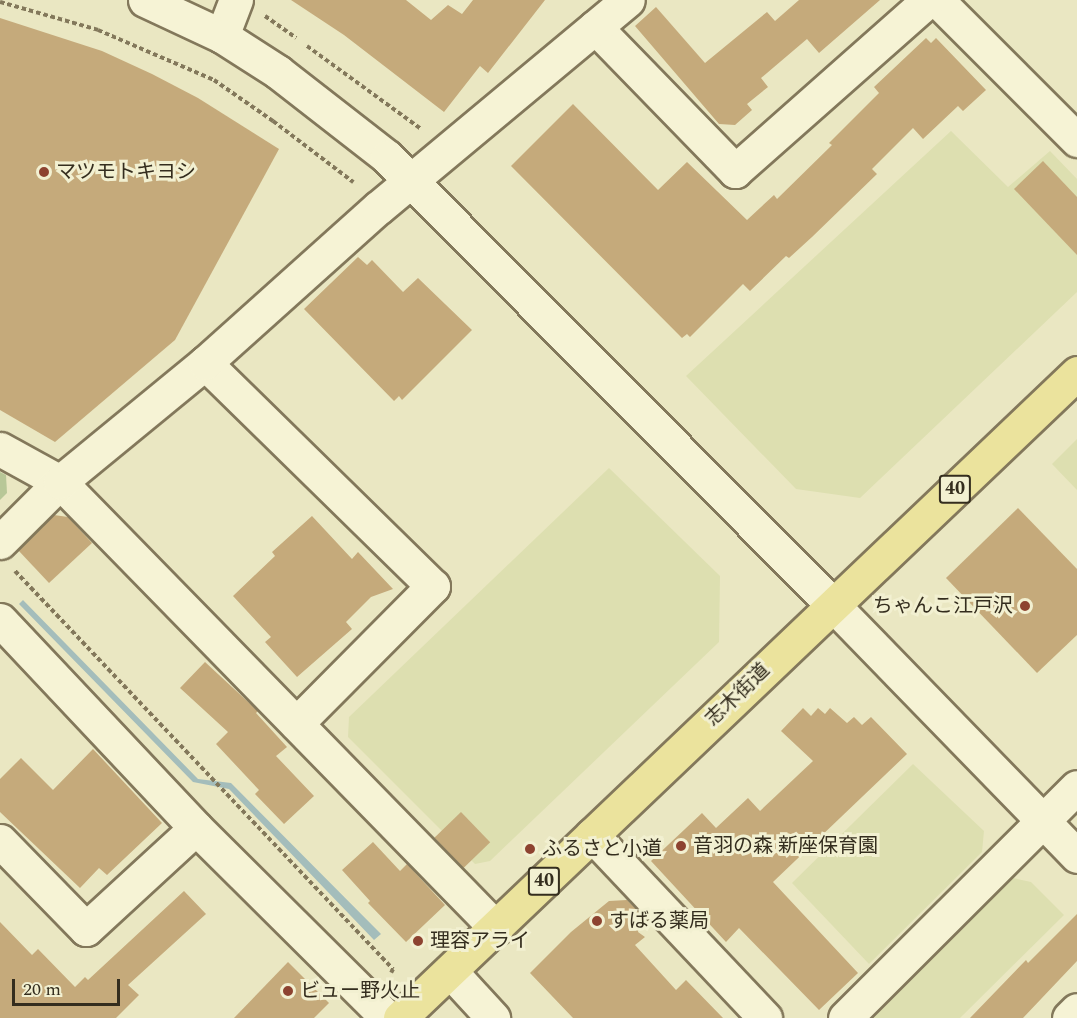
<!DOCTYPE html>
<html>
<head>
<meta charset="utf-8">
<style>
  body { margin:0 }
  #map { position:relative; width:1077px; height:1018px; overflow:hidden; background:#eae7c2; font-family:Spectral,"Noto Sans JP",serif }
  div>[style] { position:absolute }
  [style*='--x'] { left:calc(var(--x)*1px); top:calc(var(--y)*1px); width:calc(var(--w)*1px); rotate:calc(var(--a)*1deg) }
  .farmland>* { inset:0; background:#dddfb0 }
  .green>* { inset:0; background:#b8c797 }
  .water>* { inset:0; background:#a4bdbb }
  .building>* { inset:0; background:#c5aa7b; transform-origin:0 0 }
  .path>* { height:4px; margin-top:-2px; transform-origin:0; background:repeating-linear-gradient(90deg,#83785b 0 4.5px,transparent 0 7.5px) }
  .roads { filter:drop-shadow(2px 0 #83785b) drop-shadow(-2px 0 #83785b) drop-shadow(0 2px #83785b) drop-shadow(0 -2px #83785b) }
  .minor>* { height:33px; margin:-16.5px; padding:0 16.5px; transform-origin:16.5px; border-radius:16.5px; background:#f6f3d5 }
  .tertiary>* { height:33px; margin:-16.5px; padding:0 16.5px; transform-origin:16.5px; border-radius:16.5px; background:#f6f3d5 }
  .primary>* { height:33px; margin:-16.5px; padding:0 16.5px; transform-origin:16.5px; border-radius:16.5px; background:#ebe39d }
  .dots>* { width:16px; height:16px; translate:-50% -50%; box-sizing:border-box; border:3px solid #f2f0d1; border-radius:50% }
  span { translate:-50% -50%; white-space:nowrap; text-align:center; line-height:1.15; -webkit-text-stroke:6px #f2f0d1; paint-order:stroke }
  .shield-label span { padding:2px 4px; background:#f2f0d1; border:2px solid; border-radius:4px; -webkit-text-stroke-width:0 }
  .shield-label { font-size:18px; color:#342d1e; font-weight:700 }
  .poi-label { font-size:20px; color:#342d1e }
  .left { translate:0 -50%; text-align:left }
  .right { translate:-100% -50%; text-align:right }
  .street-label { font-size:20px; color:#342d1e }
  .scale { position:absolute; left:12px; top:979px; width:108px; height:27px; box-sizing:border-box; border:3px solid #342d1e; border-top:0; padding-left:8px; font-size:18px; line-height:21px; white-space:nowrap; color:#342d1e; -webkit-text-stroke:4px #f2f0d1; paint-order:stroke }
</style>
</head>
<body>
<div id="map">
  <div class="farmland">
    <i style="clip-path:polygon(951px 131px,1008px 187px,1050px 151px,1077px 179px,1077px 292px,860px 498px,796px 489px,686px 376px)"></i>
    <i style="clip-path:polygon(1077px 439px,1077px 490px,1052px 464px)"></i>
    <i style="clip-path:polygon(609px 468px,720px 576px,719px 642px,490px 861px,475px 864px,348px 737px,349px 717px)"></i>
    <i style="clip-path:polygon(913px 764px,984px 831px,982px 852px,869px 964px,792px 883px)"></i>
    <i style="clip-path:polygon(1013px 878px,1031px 882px,1064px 915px,960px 1018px,873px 1018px)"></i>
  </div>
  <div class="green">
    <i style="clip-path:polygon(0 472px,6px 475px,7px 493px,0 500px)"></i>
  </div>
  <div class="water">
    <i style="clip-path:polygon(23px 600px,198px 779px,231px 783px,381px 934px,374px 940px,229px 789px,193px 782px,19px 604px)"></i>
  </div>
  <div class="building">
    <i style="clip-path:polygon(291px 0,406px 0,431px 20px,448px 5px,462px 14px,473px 0,545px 0,488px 73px,480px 66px,444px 112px,344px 35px)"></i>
    <i style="clip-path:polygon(799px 0,880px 0,819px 53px,807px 39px,761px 78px,768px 87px,747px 104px,752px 110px,735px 125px,719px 124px,635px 26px,656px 7px,705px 63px,767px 12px,775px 21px)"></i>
    <i style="clip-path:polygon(0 18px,102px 51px,152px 74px,198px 98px,279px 149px,175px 340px,55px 442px,0 410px)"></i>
    <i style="clip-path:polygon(926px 38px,931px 43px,936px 38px,986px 90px,963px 111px,958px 106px,923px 139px,913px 128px,872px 169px,877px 174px,812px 237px,789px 258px,786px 256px,750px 291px,743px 284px,690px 337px,687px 334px,682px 338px,511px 166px,573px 104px,658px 190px,687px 162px,747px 220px,774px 195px,777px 199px,832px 145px,829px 143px,879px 93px,874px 87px)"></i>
    <i style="clip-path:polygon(1043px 161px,1077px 197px,1077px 255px,1014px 189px)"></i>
    <i style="clip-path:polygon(358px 257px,367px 265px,372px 260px,403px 292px,418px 278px,472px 330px,402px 400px,399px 396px,394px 401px,304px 309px)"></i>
    <i style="clip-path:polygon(1018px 508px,1077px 569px,1077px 635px,1037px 673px,946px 578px)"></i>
    <i style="clip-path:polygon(54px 515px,68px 517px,92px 543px,49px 583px,18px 550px)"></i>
    <i style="clip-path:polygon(312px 516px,352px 559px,358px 552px,393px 589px,371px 597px,346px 622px,352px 629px,297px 677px,265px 642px,271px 637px,233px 596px,275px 556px,272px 552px)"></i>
    <i style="clip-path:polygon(205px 662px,258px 711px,256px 713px,287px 747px,276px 756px,314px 796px,284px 824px,255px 794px,259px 790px,216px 744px,228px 732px,180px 688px)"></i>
    <i style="clip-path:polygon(803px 708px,811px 716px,818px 708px,825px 714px,830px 708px,847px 723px,854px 717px,862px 725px,871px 717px,907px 754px,773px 882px,858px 973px,819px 1010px,739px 928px,726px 942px,651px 861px,702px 813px,716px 828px,748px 798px,760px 811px,813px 761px,781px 731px)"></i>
    <i style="clip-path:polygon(93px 749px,162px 823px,107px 875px,99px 868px,80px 888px,0 812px,0 779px,21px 758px,53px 790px)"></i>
    <i style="left:461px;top:812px;width:42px;height:37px;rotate:46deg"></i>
    <i style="clip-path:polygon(373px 842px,400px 871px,407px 864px,445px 905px,406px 942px,368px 903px,370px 901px,342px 870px)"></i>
    <i style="clip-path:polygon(184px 891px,206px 914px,128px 985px,139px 995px,116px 1018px,0 1018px,0 922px,32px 955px,38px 949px,75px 987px,85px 977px,88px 980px)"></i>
    <i style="clip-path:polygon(627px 900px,641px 914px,638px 932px,645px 937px,635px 945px,676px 990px,686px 980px,723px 1018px,573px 1018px,530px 973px,571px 932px,609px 901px)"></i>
    <i style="clip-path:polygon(1077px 914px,1077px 961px,1023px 1018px,970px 1018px,1026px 960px,1028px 963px)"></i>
    <i style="clip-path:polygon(288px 962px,329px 1003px,314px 1018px,234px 1018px)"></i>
  </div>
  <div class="path">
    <i style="--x:0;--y:2;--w:102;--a:15.9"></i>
    <i style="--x:98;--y:30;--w:126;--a:23.3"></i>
    <i style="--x:214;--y:80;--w:72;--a:34.8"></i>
    <i style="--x:273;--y:121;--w:101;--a:37.3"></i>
    <i style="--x:265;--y:16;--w:38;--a:35"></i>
    <i style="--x:307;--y:46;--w:140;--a:36"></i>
    <i style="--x:15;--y:571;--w:549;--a:46.48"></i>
    <i style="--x:393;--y:969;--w:4;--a:117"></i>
  </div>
  <div class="roads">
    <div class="minor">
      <i style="--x:937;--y:0;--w:198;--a:45"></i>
      <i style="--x:595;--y:27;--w:201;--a:45.8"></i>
      <i style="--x:735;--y:171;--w:258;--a:-41.5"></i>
      <i style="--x:222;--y:36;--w:39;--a:-69"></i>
      <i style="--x:205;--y:363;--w:319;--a:44.4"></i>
      <i style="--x:433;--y:586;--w:194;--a:134.8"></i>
      <i style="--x:0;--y:449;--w:68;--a:28.8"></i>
      <i style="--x:60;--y:482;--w:624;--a:45.65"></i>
      <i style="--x:0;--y:542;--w:85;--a:-45"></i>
      <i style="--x:60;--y:482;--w:188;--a:-39.4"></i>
      <i style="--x:205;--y:363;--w:232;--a:-41.9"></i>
      <i style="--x:378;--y:208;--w:325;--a:-39.8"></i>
      <i style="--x:0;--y:620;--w:286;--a:46.7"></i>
      <i style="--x:592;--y:835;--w:252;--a:46.6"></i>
      <i style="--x:0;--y:841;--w:123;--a:45.7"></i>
      <i style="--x:86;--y:929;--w:149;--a:-42.6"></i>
      <i style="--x:196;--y:828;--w:269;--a:44.8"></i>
      <i style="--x:450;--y:971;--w:64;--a:47.5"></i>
      <i style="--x:845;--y:1018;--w:327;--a:-44.9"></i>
      <i style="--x:1069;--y:1018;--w:11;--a:-45"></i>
    </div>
    <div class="tertiary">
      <i style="--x:145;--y:0;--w:85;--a:25.1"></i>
      <i style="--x:222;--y:36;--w:67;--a:32.7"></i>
      <i style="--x:278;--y:72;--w:138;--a:37.9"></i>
      <i style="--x:387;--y:157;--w:632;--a:45.13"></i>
      <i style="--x:833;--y:605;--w:350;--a:45.8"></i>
    </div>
    <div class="primary">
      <i style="--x:400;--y:1018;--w:935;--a:-43.61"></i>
    </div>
  </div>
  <div class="dots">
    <i style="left:44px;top:172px;background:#8d4330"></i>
    <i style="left:1025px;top:606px;background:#8d4330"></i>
    <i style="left:681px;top:846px;background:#8d4330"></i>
    <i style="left:530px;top:849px;background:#8d4330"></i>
    <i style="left:597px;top:921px;background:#8d4330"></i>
    <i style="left:418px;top:941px;background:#8d4330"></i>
    <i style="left:288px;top:991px;background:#8d4330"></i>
  </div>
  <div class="shield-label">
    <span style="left:955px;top:489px">40</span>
    <span style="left:544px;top:881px">40</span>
  </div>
  <div class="poi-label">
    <span class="left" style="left:56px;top:172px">マツモトキヨシ</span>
    <span class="right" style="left:1013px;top:606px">ちゃんこ江戸沢</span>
    <span class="left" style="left:693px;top:846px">音羽の森 新座保育園</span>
    <span class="left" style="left:542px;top:849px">ふるさと小道</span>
    <span class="left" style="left:609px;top:921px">すばる薬局</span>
    <span class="left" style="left:430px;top:941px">理容アライ</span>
    <span class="left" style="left:300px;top:991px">ビュー野火止</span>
  </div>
  <div class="street-label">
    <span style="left:738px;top:695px;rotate:-44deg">志木街道</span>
  </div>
  <div class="scale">20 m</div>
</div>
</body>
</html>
